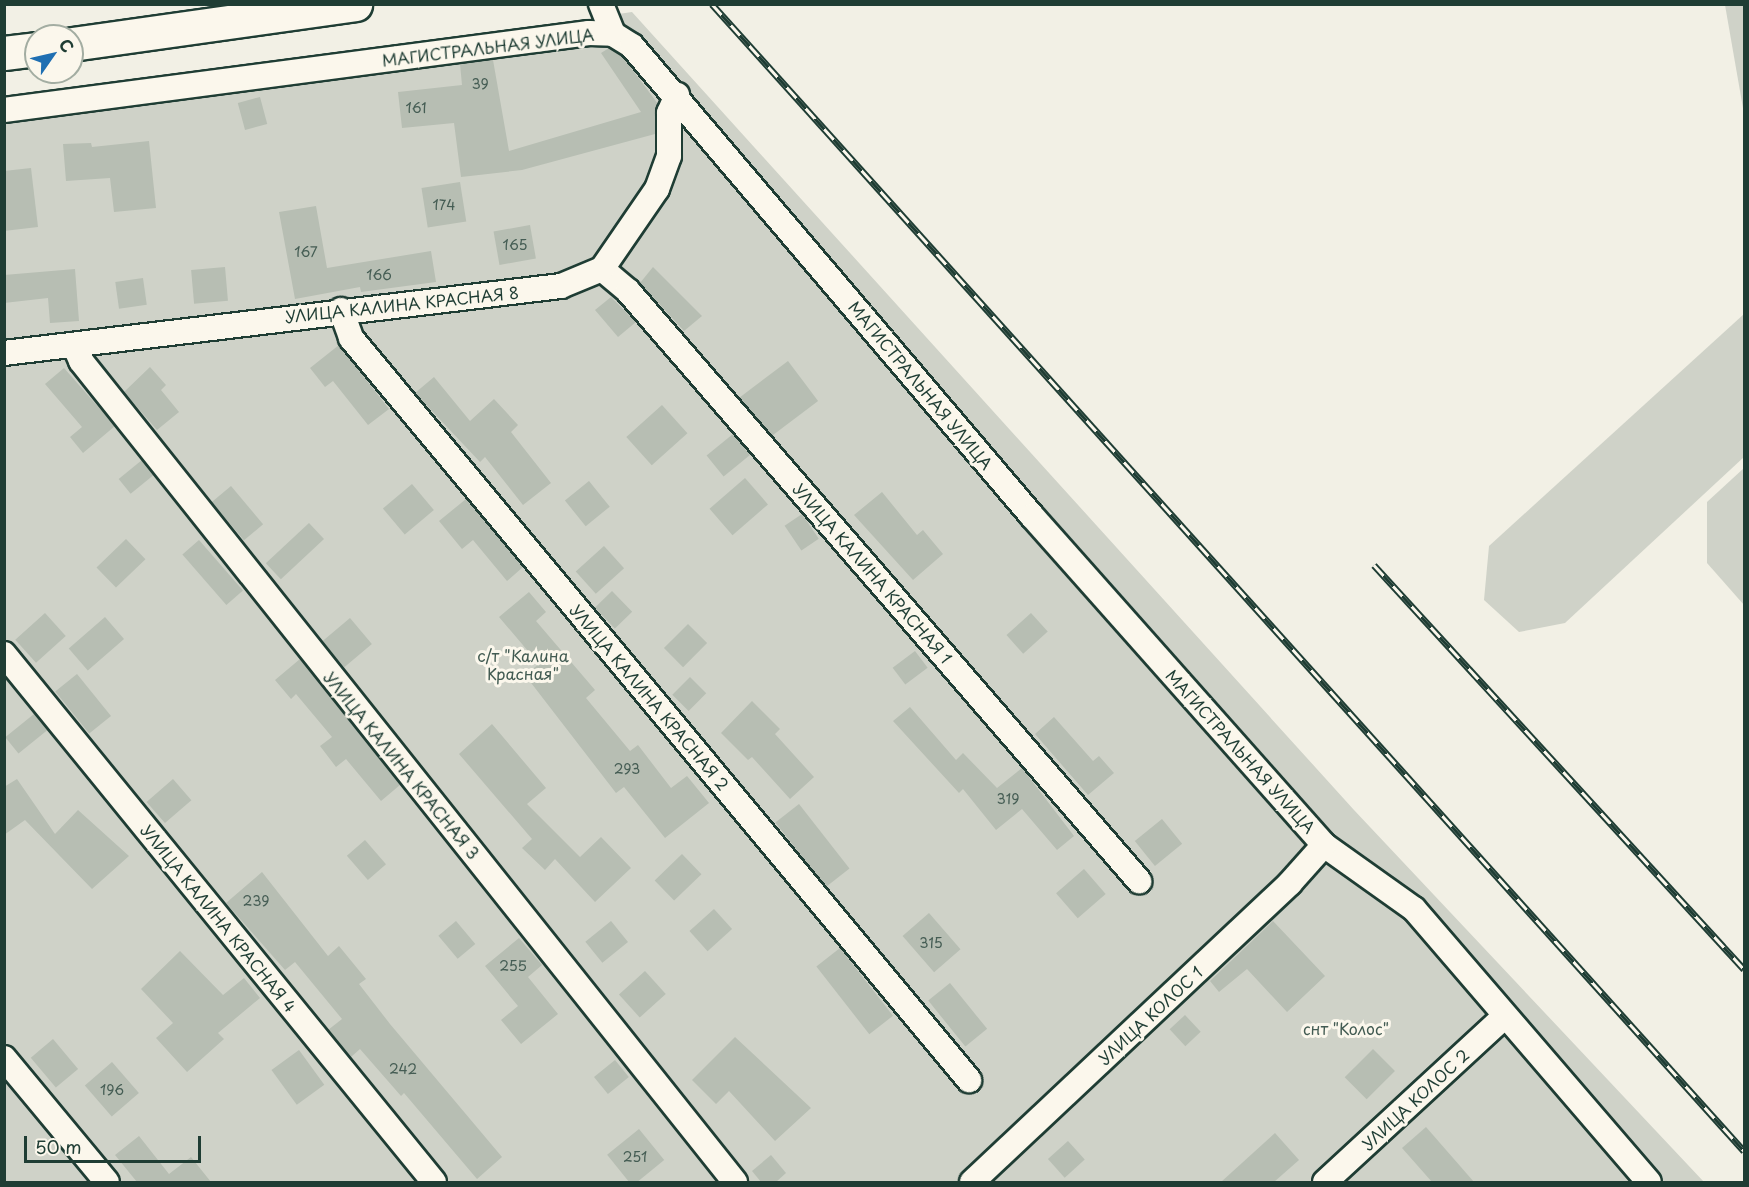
<!DOCTYPE html>
<html>
<head>
<meta charset="utf-8">
<style>
  body { margin:0 }
  #map { position:relative; width:1749px; height:1187px; overflow:hidden; background:#f2f0e5; font-family:"Playpen Sans",sans-serif }
  div>[style] { position:absolute }
  [style*='--x'] { left:calc(var(--x)*1px); top:calc(var(--y)*1px); width:calc(var(--w)*1px); rotate:calc(var(--a)*1deg) }
  .green>* { inset:0; background:#cfd2c8 }
  .building>* { inset:0; background:#b7beb3; transform-origin:0 0 }
  .roads { filter:drop-shadow(2px 0 #1f3d34) drop-shadow(-2px 0 #1f3d34) drop-shadow(0 2px #1f3d34) drop-shadow(0 -2px #1f3d34) }
  .minor>* { height:24px; margin:-12px; padding:0 12px; transform-origin:12px; border-radius:12px; background:#fbf7ec }
  .primary>* { height:33px; margin:-16.5px; padding:0 16.5px; transform-origin:16.5px; border-radius:16.5px; background:#fbf7ec }
  .rail>* { height:7px; margin-top:-3.5px; transform-origin:0; background:repeating-linear-gradient(90deg,#fbf7ec 0 14px,#1f3d34 0 28px); box-sizing:border-box; border-block:2px solid #1f3d34 }
  span { translate:-50% -50%; white-space:nowrap; text-align:center; line-height:1.15; -webkit-text-stroke:6px #fbf7ec; paint-order:stroke }
  .number-label { font-size:14px; color:#455d54 }
  .number-label span { -webkit-text-stroke-width:0 }
  .street-label { font-size:16px; color:#1f3d34 }
  .park-label { font-size:16px; color:#425b52 }
  .frame { position:absolute; inset:0; border:6px solid #1f3d34; pointer-events:none }
  .north { position:absolute; left:24px; top:24px; width:60px; height:60px; box-sizing:border-box; background:#fbf7ec; border:2px solid #a3ada2; border-radius:50%; rotate:56deg; font-size:16px; font-weight:700; line-height:24px; text-align:center; color:#1f3d34 }
  .north::after { content:''; display:block; margin:auto; width:21px; height:27px; background:#1f6fb2; clip-path:polygon(50% 0,100% 100%,50% 72%,0 100%) }
  .scale { position:absolute; left:24px; top:1136px; width:177px; height:27px; box-sizing:border-box; border:3px solid #1f3d34; border-top:0; padding-left:8px; font-size:18px; line-height:21px; white-space:nowrap; color:#1f3d34; -webkit-text-stroke:4px #fbf7ec; paint-order:stroke }
</style>
</head>
<body>
<div id="map">
  <div class="green">
    <i style="clip-path:polygon(1725px 5px,1744px 5px,1744px 114px)"></i>
    <i style="clip-path:polygon(632px 12px,1354px 810px,1704px 1182px,5px 1182px,4px 105px)"></i>
    <i style="clip-path:polygon(1744px 314px,1744px 457px,1565px 623px,1519px 632px,1484px 600px,1489px 546px)"></i>
    <i style="clip-path:polygon(1744px 468px,1744px 605px,1707px 563px,1707px 502px)"></i>
  </div>
  <div class="building">
    <i style="clip-path:polygon(609px 48px,623px 57px,658px 104px,655px 134px,522px 170px,461px 177px,454px 123px,402px 128px,398px 92px,462px 85px,460px 64px,493px 60px,509px 151px,641px 112px,601px 53px)"></i>
    <i style="left:260px;top:97px;width:28px;height:23px;rotate:75deg"></i>
    <i style="clip-path:polygon(149px 141px,156px 208px,114px 212px,110px 178px,66px 181px,63px 144px,91px 143px,92px 147px)"></i>
    <i style="clip-path:polygon(31px 168px,38px 227px,4px 231px,4px 171px)"></i>
    <i style="left:460px;top:182px;width:40px;height:39px;rotate:81deg"></i>
    <i style="clip-path:polygon(316px 206px,327px 268px,431px 251px,436px 282px,361px 292px,360px 287px,295px 299px,279px 212px)"></i>
    <i style="left:530px;top:225px;width:34px;height:37px;rotate:80deg"></i>
    <i style="left:225px;top:267px;width:34px;height:34px;rotate:85deg"></i>
    <i style="clip-path:polygon(653px 267px,702px 316px,684px 331px,640px 283px)"></i>
    <i style="clip-path:polygon(75px 269px,79px 321px,50px 323px,48px 298px,4px 303px,4px 275px)"></i>
    <i style="left:143px;top:278px;width:27px;height:28px;rotate:82deg"></i>
    <i style="clip-path:polygon(611px 297px,636px 322px,618px 337px,595px 310px)"></i>
    <i style="clip-path:polygon(339px 345px,389px 409px,368px 425px,333px 381px,325px 387px,310px 368px)"></i>
    <i style="left:788px;top:361px;width:50px;height:61px;rotate:53deg"></i>
    <i style="clip-path:polygon(150px 367px,166px 385px,161px 390px,179px 412px,157px 430px,124px 392px)"></i>
    <i style="clip-path:polygon(64px 368px,115px 426px,83px 453px,70px 437px,82px 427px,45px 384px)"></i>
    <i style="clip-path:polygon(434px 377px,470px 421px,494px 399px,518px 425px,511px 432px,551px 483px,523px 505px,485px 457px,480px 462px,415px 393px)"></i>
    <i style="left:662px;top:405px;width:38px;height:48px;rotate:48deg"></i>
    <i style="left:733px;top:434px;width:27px;height:34px;rotate:51deg"></i>
    <i style="left:142px;top:460px;width:19px;height:30px;rotate:51deg"></i>
    <i style="left:745px;top:478px;width:35px;height:47px;rotate:49deg"></i>
    <i style="left:589px;top:481px;width:33px;height:31px;rotate:51deg"></i>
    <i style="left:412px;top:484px;width:34px;height:38px;rotate:50deg"></i>
    <i style="left:231px;top:486px;width:50px;height:25px;rotate:50deg"></i>
    <i style="clip-path:polygon(882px 492px,917px 535px,923px 530px,943px 554px,913px 580px,854px 515px)"></i>
    <i style="clip-path:polygon(466px 499px,523px 567px,507px 581px,473px 540px,462px 549px,439px 521px)"></i>
    <i style="left:802px;top:514px;width:30px;height:21px;rotate:56deg"></i>
    <i style="left:309px;top:523px;width:22px;height:59px;rotate:47deg"></i>
    <i style="left:126px;top:539px;width:28px;height:41px;rotate:46deg"></i>
    <i style="left:199px;top:540px;width:67px;height:22px;rotate:49deg"></i>
    <i style="left:604px;top:546px;width:30px;height:38px;rotate:48deg"></i>
    <i style="left:612px;top:591px;width:29px;height:24px;rotate:46deg"></i>
    <i style="clip-path:polygon(529px 592px,546px 612px,536px 621px,595px 690px,586px 698px,630px 751px,638px 745px,671px 788px,687px 776px,709px 803px,665px 838px,624px 787px,616px 793px,525px 675px,539px 664px,499px 617px)"></i>
    <i style="left:45px;top:613px;width:31px;height:40px;rotate:48deg"></i>
    <i style="left:1031px;top:613px;width:25px;height:33px;rotate:48deg"></i>
    <i style="left:105px;top:617px;width:29px;height:48px;rotate:49deg"></i>
    <i style="left:350px;top:618px;width:34px;height:36px;rotate:50deg"></i>
    <i style="left:688px;top:624px;width:27px;height:34px;rotate:45deg"></i>
    <i style="left:915px;top:651px;width:21px;height:28px;rotate:53deg"></i>
    <i style="clip-path:polygon(300px 659px,400px 785px,381px 801px,346px 759px,336px 767px,320px 746px,332px 737px,296px 694px,291px 699px,275px 680px)"></i>
    <i style="left:77px;top:674px;width:54px;height:28px;rotate:51deg"></i>
    <i style="left:690px;top:677px;width:23px;height:25px;rotate:45deg"></i>
    <i style="clip-path:polygon(752px 701px,780px 729px,775px 734px,814px 777px,790px 799px,752px 757px,748px 760px,721px 733px)"></i>
    <i style="clip-path:polygon(910px 707px,956px 760px,963px 753px,997px 788px,1022px 768px,1074px 836px,1057px 850px,1022px 809px,996px 830px,963px 789px,959px 793px,893px 721px)"></i>
    <i style="left:34px;top:714px;width:21px;height:37px;rotate:51deg"></i>
    <i style="clip-path:polygon(1054px 717px,1093px 761px,1099px 756px,1114px 773px,1088px 795px,1035px 734px)"></i>
    <i style="clip-path:polygon(492px 724px,546px 788px,527px 804px,580px 857px,601px 837px,631px 868px,595px 902px,555px 859px,545px 870px,522px 848px,532px 839px,459px 754px)"></i>
    <i style="clip-path:polygon(17px 779px,55px 834px,78px 810px,129px 856px,92px 889px,25px 820px,4px 835px,4px 787px)"></i>
    <i style="left:173px;top:779px;width:28px;height:35px;rotate:49deg"></i>
    <i style="left:799px;top:804px;width:82px;height:30px;rotate:52deg"></i>
    <i style="left:1162px;top:819px;width:32px;height:35px;rotate:51deg"></i>
    <i style="left:365px;top:840px;width:32px;height:24px;rotate:49deg"></i>
    <i style="left:682px;top:854px;width:28px;height:38px;rotate:46deg"></i>
    <i style="left:1084px;top:869px;width:33px;height:37px;rotate:49deg"></i>
    <i style="clip-path:polygon(262px 872px,328px 956px,339px 946px,366px 979px,359px 984px,390px 1024px,502px 1157px,477px 1179px,404px 1093px,401px 1096px,360px 1049px,351px 1057px,332px 1034px,328px 1030px,342px 1019px,295px 962px,285px 970px,226px 903px)"></i>
    <i style="left:714px;top:909px;width:27px;height:33px;rotate:48deg"></i>
    <i style="left:929px;top:913px;width:48px;height:35px;rotate:49deg"></i>
    <i style="left:456px;top:921px;width:30px;height:23px;rotate:50deg"></i>
    <i style="left:611px;top:921px;width:27px;height:33px;rotate:51deg"></i>
    <i style="clip-path:polygon(1273px 921px,1325px 976px,1287px 1012px,1247px 969px,1219px 992px,1210px 981px)"></i>
    <i style="clip-path:polygon(519px 938px,542px 965px,528px 977px,558px 1014px,521px 1044px,501px 1020px,518px 1006px,485px 966px)"></i>
    <i style="left:840px;top:948px;width:86px;height:30px;rotate:52deg"></i>
    <i style="clip-path:polygon(180px 951px,223px 995px,244px 978px,260px 998px,218px 1033px,224px 1039px,187px 1072px,156px 1038px,173px 1023px,141px 989px)"></i>
    <i style="left:645px;top:971px;width:31px;height:35px;rotate:48deg"></i>
    <i style="left:950px;top:983px;width:59px;height:28px;rotate:51deg"></i>
    <i style="left:1185px;top:1015px;width:23px;height:21px;rotate:47deg"></i>
    <i style="clip-path:polygon(735px 1037px,811px 1108px,775px 1141px,729px 1091px,716px 1104px,692px 1080px)"></i>
    <i style="left:53px;top:1039px;width:39px;height:29px;rotate:50deg"></i>
    <i style="left:1373px;top:1049px;width:31px;height:40px;rotate:45deg"></i>
    <i style="left:299px;top:1050px;width:43px;height:34px;rotate:54deg"></i>
    <i style="left:615px;top:1060px;width:22px;height:27px;rotate:51deg"></i>
    <i style="left:112px;top:1062px;width:41px;height:36px;rotate:49deg"></i>
    <i style="clip-path:polygon(1426px 1127px,1474px 1182px,1432px 1182px,1402px 1148px)"></i>
    <i style="left:639px;top:1129px;width:40px;height:41px;rotate:51deg"></i>
    <i style="clip-path:polygon(1275px 1133px,1299px 1160px,1274px 1182px,1221px 1182px)"></i>
    <i style="clip-path:polygon(139px 1136px,169px 1174px,191px 1157px,211px 1182px,137px 1182px,115px 1155px)"></i>
    <i style="left:1068px;top:1141px;width:25px;height:27px;rotate:48deg"></i>
    <i style="clip-path:polygon(771px 1155px,786px 1173px,776px 1182px,761px 1182px,752px 1171px)"></i>
  </div>
  <div class="roads">
    <div class="minor">
      <i style="--x:601;--y:4;--w:32;--a:68"></i>
      <i style="--x:4;--y:110;--w:590;--a:-7.5"></i>
      <i style="--x:589;--y:33;--w:24;--a:2"></i>
      <i style="--x:613;--y:34;--w:22;--a:32"></i>
      <i style="--x:632;--y:46;--w:617;--a:49.6"></i>
      <i style="--x:1032;--y:516;--w:440;--a:48.4"></i>
      <i style="--x:1324;--y:845;--w:110;--a:35.4"></i>
      <i style="--x:1414;--y:909;--w:360;--a:49.3"></i>
      <i style="--x:602;--y:269;--w:34;--a:40"></i>
      <i style="--x:628;--y:291;--w:781;--a:49.1"></i>
      <i style="--x:341;--y:310;--w:30;--a:70"></i>
      <i style="--x:351;--y:338;--w:966;--a:50.21"></i>
      <i style="--x:74;--y:345;--w:17;--a:66"></i>
      <i style="--x:81;--y:361;--w:1050;--a:51.46"></i>
      <i style="--x:4;--y:353;--w:561;--a:-6.86"></i>
      <i style="--x:561;--y:286;--w:44;--a:-22.5"></i>
      <i style="--x:602;--y:269;--w:97;--a:-55.5"></i>
      <i style="--x:657;--y:189;--w:35;--a:-70"></i>
      <i style="--x:669;--y:156;--w:43;--a:-90"></i>
      <i style="--x:669;--y:113;--w:20;--a:-66"></i>
      <i style="--x:4;--y:654;--w:681;--a:50.84"></i>
      <i style="--x:4;--y:1058;--w:161;--a:50.3"></i>
      <i style="--x:972;--y:1182;--w:436;--a:-43.2"></i>
      <i style="--x:1290;--y:883;--w:51;--a:-48.2"></i>
      <i style="--x:1325;--y:1182;--w:245;--a:-42.7"></i>
    </div>
    <div class="primary">
      <i style="--x:72;--y:44;--w:286;--a:-8"></i>
      <i style="--x:4;--y:53;--w:32;--a:-7"></i>
    </div>
  </div>
  <div class="rail">
    <i style="--x:712;--y:4;--w:1543;--a:48.02"></i>
    <i style="--x:1374;--y:565;--w:548;--a:47.52"></i>
  </div>
  <div class="number-label">
    <span style="left:480px;top:84px">39</span>
    <span style="left:416px;top:108px">161</span>
    <span style="left:444px;top:205px">174</span>
    <span style="left:515px;top:245px">165</span>
    <span style="left:306px;top:252px">167</span>
    <span style="left:379px;top:275px">166</span>
    <span style="left:627px;top:769px">293</span>
    <span style="left:1008px;top:799px">319</span>
    <span style="left:256px;top:901px">239</span>
    <span style="left:931px;top:943px">315</span>
    <span style="left:513px;top:966px">255</span>
    <span style="left:403px;top:1069px">242</span>
    <span style="left:112px;top:1090px">196</span>
    <span style="left:635px;top:1157px">251</span>
  </div>
  <div class="street-label">
    <span style="left:488px;top:47px;rotate:-7deg">МАГИСТРАЛЬНАЯ УЛИЦА</span>
    <span style="left:402px;top:304px;rotate:-6deg">УЛИЦА КАЛИНА КРАСНАЯ 8</span>
    <span style="left:921px;top:385px;rotate:50deg">МАГИСТРАЛЬНАЯ УЛИЦА</span>
    <span style="left:873px;top:573px;rotate:49deg">УЛИЦА КАЛИНА КРАСНАЯ 1</span>
    <span style="left:650px;top:697px;rotate:50deg">УЛИЦА КАЛИНА КРАСНАЯ 2</span>
    <span style="left:1241px;top:751px;rotate:48deg">МАГИСТРАЛЬНАЯ УЛИЦА</span>
    <span style="left:402px;top:765px;rotate:51deg">УЛИЦА КАЛИНА КРАСНАЯ 3</span>
    <span style="left:219px;top:918px;rotate:51deg">УЛИЦА КАЛИНА КРАСНАЯ 4</span>
    <span style="left:1150px;top:1015px;rotate:-43deg">УЛИЦА КОЛОС 1</span>
    <span style="left:1415px;top:1099px;rotate:-43deg">УЛИЦА КОЛОС 2</span>
  </div>
  <div class="park-label">
    <span style="left:523px;top:664px">с/т "Калина<br>Красная"</span>
    <span style="left:1346px;top:1028px">снт "Колос"</span>
  </div>
  <div class="frame"></div>
  <div class="north">С</div>
  <div class="scale">50 m</div>
</div>
</body>
</html>
